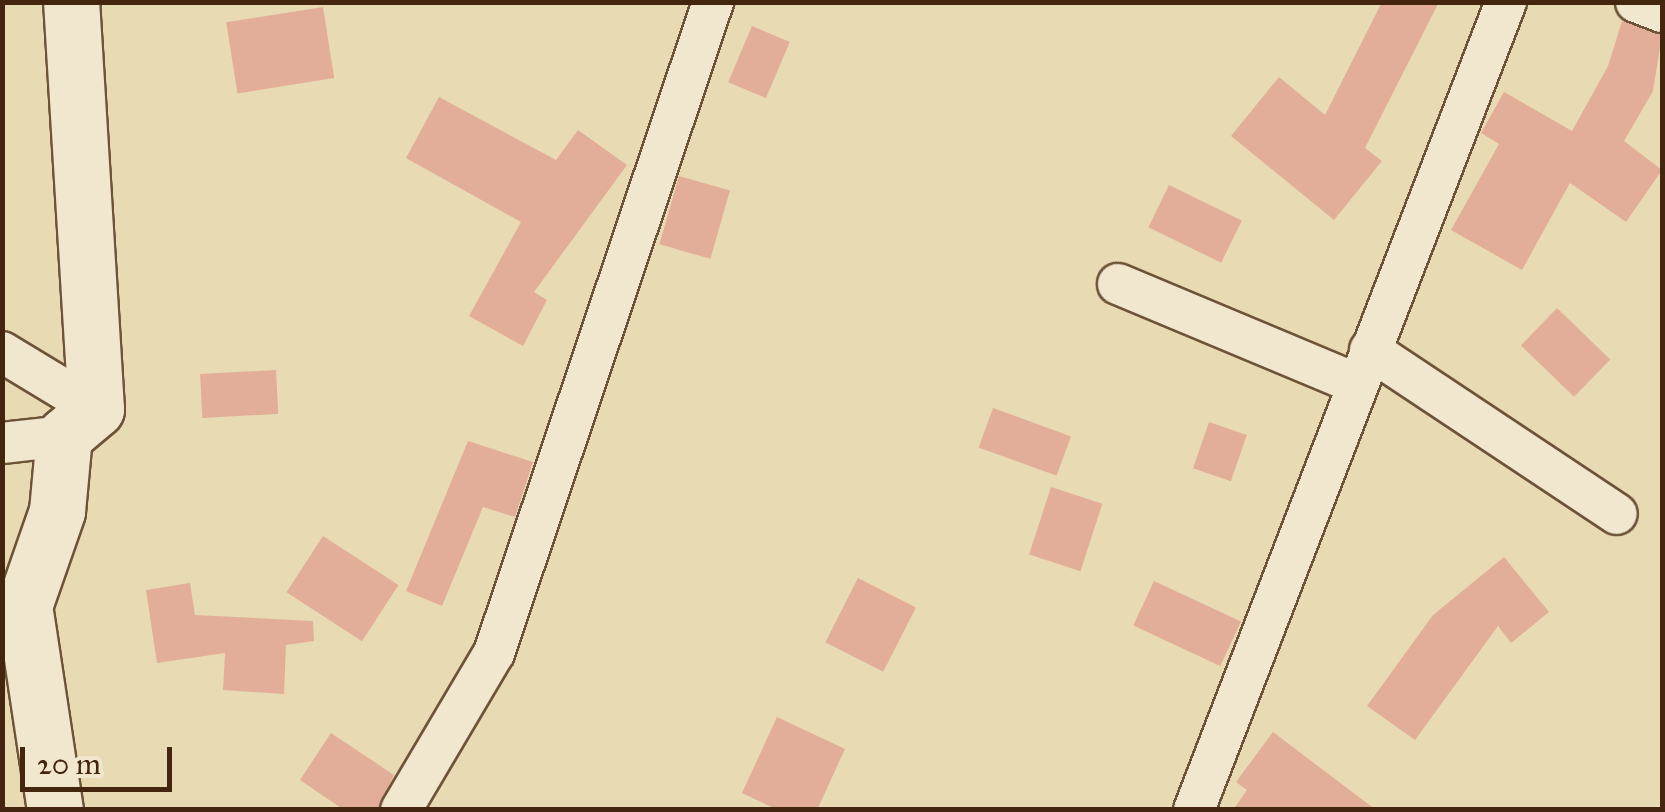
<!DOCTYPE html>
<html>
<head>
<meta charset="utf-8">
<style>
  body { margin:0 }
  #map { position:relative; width:1665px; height:812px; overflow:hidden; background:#e8dab3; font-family:"IM FELL Great Primer",serif }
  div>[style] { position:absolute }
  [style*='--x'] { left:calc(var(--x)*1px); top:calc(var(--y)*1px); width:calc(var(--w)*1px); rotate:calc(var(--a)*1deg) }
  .building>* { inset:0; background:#e3ae99; transform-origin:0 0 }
  .roads { filter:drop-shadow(2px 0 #6d5338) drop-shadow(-2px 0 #6d5338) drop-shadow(0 2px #6d5338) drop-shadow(0 -2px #6d5338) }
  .street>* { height:40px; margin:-20px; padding:0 20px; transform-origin:20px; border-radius:20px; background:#f0e7ce }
  .secondary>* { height:55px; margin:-27.5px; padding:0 27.5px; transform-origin:27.5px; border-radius:27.5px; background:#f0e7ce }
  span { translate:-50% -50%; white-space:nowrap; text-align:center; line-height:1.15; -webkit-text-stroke:8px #f0e7ce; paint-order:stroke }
  .frame { position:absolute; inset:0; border:5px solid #44260f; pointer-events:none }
  .scale { position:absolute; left:20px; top:747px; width:152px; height:45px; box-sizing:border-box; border:5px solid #44260f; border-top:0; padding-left:12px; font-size:30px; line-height:35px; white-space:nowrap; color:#44260f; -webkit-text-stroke:8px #f0e7ce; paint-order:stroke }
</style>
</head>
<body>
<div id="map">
  <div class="building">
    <i style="clip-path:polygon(1382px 2px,1439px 2px,1365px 148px,1382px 161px,1334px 220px,1231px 136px,1279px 77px,1325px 115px)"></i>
    <i style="left:323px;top:7px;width:72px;height:98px;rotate:81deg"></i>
    <i style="clip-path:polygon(1622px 21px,1662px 35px,1653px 91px,1624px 141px,1662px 170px,1626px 222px,1570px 183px,1522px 270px,1451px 230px,1499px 144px,1481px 133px,1504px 92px,1572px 131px,1608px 66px)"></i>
    <i style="left:752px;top:26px;width:41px;height:61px;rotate:23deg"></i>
    <i style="clip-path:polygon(439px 97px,556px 160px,578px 130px,627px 165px,534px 292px,547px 300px,523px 346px,469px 316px,521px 222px,406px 158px)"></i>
    <i style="left:679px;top:176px;width:53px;height:71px;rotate:16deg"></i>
    <i style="left:1169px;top:185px;width:81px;height:47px;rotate:26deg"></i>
    <i style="left:1557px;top:308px;width:74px;height:52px;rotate:44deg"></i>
    <i style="left:276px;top:370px;width:44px;height:76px;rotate:87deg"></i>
    <i style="left:993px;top:408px;width:83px;height:42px;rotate:20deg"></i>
    <i style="left:1209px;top:422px;width:40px;height:49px;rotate:19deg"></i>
    <i style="clip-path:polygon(468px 441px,533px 462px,515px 517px,483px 507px,442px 606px,406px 591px)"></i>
    <i style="left:1051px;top:487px;width:54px;height:71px;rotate:18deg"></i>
    <i style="left:323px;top:536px;width:90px;height:67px;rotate:33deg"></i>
    <i style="clip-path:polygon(1504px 557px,1549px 612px,1511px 643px,1498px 626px,1415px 740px,1367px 706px,1433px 615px)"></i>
    <i style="left:858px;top:578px;width:65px;height:72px;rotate:27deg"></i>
    <i style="left:1154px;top:581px;width:96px;height:49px;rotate:25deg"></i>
    <i style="clip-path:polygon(190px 583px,195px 615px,313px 621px,314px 641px,286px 645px,284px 694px,223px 690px,225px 653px,157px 663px,146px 590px)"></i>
    <i style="clip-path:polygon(777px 717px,845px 749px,817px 810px,778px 810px,742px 793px)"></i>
    <i style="clip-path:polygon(1273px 732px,1376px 810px,1233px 810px,1247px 790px,1236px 782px)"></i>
    <i style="clip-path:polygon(331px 733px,394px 775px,377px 810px,344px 810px,300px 780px)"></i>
  </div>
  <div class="roads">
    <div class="street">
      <i style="--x:1636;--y:2;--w:28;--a:21"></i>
      <i style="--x:1118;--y:284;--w:259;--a:22.7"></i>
      <i style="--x:1370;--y:350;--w:296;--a:33.6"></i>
      <i style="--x:2;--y:352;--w:110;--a:31.2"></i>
      <i style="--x:2;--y:443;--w:62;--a:-6.4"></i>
      <i style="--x:401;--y:810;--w:182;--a:-59.4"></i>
      <i style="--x:494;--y:653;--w:687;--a:-71.41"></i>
      <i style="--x:1194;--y:810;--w:866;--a:-68.89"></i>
    </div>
    <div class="secondary">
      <i style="--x:55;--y:810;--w:206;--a:-98.6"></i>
      <i style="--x:24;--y:606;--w:101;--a:-70.8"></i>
      <i style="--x:57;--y:511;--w:75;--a:-84.7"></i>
      <i style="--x:64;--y:436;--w:42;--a:-40.2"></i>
      <i style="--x:96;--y:409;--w:408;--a:-93.5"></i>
    </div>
  </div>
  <div class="frame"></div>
  <div class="scale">20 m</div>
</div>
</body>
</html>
